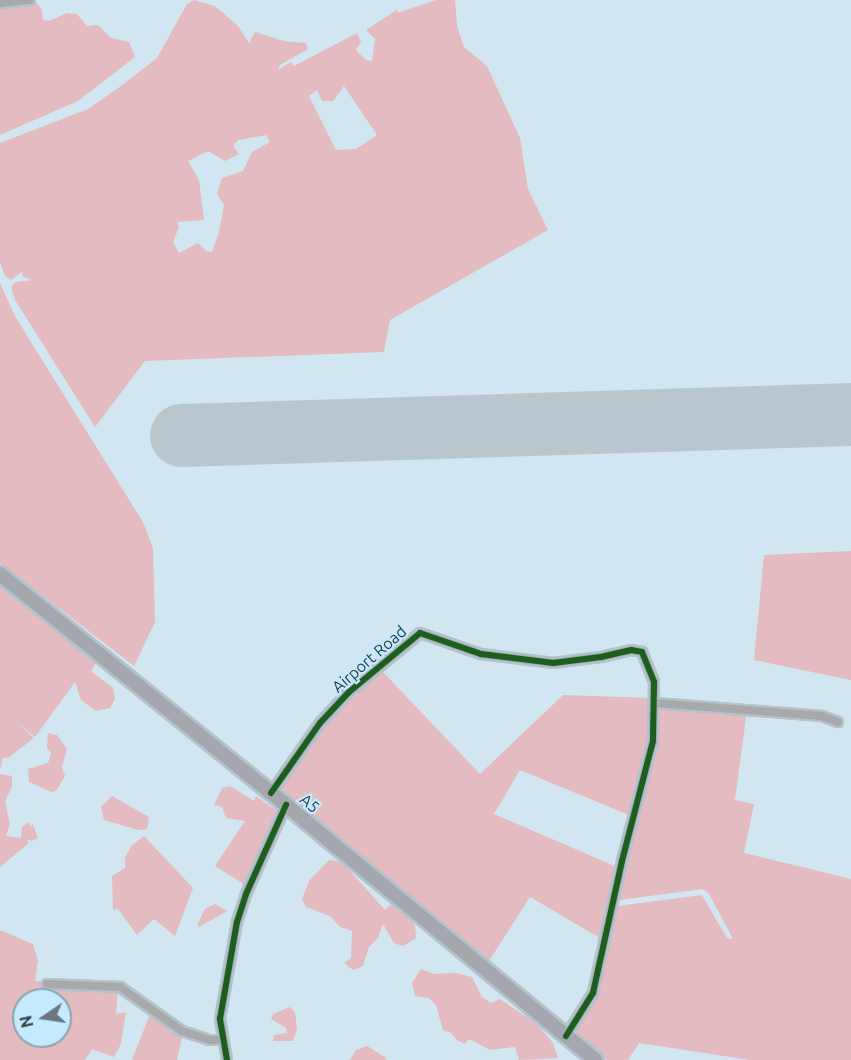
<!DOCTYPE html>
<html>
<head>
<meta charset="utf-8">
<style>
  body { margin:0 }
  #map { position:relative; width:851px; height:1060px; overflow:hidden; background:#d2e6f2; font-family:Ubuntu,sans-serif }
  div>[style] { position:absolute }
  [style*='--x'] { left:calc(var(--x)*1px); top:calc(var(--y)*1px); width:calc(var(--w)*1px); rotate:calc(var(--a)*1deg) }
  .green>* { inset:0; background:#e3bbc0 }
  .runway>* { height:63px; margin:-31.5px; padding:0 31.5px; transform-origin:31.5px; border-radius:31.5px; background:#bac6ce }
  .roads { filter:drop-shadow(2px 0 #b3c3cd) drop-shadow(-2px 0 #b3c3cd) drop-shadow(0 2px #b3c3cd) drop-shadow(0 -2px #b3c3cd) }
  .minor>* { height:8px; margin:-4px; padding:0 4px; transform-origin:4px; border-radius:4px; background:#a8a9ab }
  .trunk>* { height:14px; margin:-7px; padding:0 7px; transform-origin:7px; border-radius:7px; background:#a4a8ae }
  .cycleway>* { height:6px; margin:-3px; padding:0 3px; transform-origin:3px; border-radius:3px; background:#1b5e20 }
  span { translate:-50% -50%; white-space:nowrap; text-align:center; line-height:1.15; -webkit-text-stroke:4.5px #c5eaff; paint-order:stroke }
  .street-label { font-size:16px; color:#2d3c44 }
  .north { position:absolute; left:12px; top:988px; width:60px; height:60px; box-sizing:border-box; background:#c5eaff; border:2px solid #88a4b4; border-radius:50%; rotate:257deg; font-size:16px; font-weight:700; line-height:24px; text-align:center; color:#2d3c44 }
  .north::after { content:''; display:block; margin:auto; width:21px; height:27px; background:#677881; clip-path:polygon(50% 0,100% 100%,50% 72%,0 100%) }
</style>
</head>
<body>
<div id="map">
  <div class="green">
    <i style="clip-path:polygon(0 0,35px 0,42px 10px,43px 20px,49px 21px,67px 13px,77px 14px,87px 26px,98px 25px,111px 38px,129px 42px,135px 57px,78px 101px,0 135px)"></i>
    <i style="clip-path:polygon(evenodd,194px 0,215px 6px,238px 26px,249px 43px,255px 32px,284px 41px,306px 43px,308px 49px,280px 65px,278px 70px,291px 62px,294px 66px,357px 33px,361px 42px,356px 50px,366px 60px,372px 61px,375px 39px,366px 30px,398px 9px,397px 13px,436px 0,455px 0,457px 26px,464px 47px,487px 66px,520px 138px,528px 189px,548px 230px,390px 320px,384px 352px,145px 361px,95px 427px,15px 300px,11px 287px,16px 282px,33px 280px,23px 277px,22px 272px,11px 280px,5px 276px,0 262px,0 143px,88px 109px,121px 86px,157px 58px,187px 4px,194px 0,344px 86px,377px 135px,356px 149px,336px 150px,309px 96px,317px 90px,322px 101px,333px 101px,344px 86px,194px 0,266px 135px,270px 142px,252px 152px,243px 171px,222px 178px,217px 194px,224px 205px,219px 232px,212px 252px,206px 251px,198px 243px,179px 253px,173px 242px,179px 227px,177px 222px,204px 220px,199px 180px,188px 161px,208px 151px,225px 161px,239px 154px,233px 146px,238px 140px,266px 135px)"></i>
    <i style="clip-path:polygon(0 283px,16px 318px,143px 522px,153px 548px,155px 622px,134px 666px,0 563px)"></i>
    <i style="clip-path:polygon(851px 551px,851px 680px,754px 660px,764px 555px)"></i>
    <i style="clip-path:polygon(0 585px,96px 663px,91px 671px,113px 688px,115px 699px,110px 708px,96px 711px,81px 700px,75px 682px,35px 737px,16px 721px,34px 738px,8px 758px,3px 758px,0 770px)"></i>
    <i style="clip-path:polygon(382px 671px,480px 774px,563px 695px,651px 698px,650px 733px,631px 816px,520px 770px,494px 814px,624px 870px,605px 941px,530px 897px,487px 964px,285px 797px,283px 787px,326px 723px)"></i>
    <i style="clip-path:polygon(660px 704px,747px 710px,735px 800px,754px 804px,744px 853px,851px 879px,851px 1060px,750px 1060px,639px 1043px,628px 1060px,607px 1060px,573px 1033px,598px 996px,618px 906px,702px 895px,727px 938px,733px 939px,709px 894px,703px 889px,619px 900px,659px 729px)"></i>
    <i style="clip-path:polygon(48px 733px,57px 735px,67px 749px,62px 767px,65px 776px,56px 791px,51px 792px,29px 782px,28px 769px,48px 763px,51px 753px,47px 748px)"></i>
    <i style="clip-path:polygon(0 774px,12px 776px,12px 786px,5px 802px,10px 824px,6px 836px,21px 838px,22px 827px,28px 822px,32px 827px,32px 822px,38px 838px,32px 841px,26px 839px,29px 843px,0 867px)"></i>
    <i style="clip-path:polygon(230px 786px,254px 801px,256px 796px,279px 812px,247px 886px,215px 866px,245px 821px,226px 818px,222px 807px,214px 805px,222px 788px)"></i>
    <i style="clip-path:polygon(112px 796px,149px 817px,147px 829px,138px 830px,104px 820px,101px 807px)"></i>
    <i style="clip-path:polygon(144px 836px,193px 888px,175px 936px,154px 919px,137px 935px,118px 909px,113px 910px,112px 876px,125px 868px,125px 858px,131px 846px)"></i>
    <i style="clip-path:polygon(329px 860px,342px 862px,385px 910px,390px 905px,402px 909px,415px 925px,416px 938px,403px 946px,394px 943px,383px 924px,378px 938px,369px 947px,363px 966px,354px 970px,350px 968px,344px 963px,351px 958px,352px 931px,340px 927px,330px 916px,306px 907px,302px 899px,309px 881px)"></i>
    <i style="clip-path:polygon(215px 904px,227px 911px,199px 927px,197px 925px,205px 909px)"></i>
    <i style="clip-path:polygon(evenodd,0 930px,33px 944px,38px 961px,35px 981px,118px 990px,116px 1014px,126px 1012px,121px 1044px,114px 1057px,92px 1049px,85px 1060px,0 1060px,0 930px,24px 1000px,60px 1000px,60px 1036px,24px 1036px,24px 1000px)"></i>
    <i style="clip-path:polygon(421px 969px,434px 974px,456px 973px,472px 977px,482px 997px,491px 1003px,500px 999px,537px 1024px,553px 1043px,558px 1058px,519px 1060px,515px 1047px,490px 1050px,469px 1039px,465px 1044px,458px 1041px,451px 1033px,443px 1030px,436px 1005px,429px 998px,415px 996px,412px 983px)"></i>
    <i style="clip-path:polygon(290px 1007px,295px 1012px,297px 1029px,293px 1041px,273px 1041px,274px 1035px,287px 1033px,286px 1028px,271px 1019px,273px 1014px)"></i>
    <i style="clip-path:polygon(152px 1009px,184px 1028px,177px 1060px,132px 1060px)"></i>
    <i style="clip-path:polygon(367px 1046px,385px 1057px,386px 1060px,350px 1060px,356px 1050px)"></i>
  </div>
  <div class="runway">
    <i style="--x:181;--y:435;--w:670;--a:-1.8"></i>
  </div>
  <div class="roads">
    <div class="minor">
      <i style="--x:0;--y:3;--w:30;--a:-6"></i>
      <i style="--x:656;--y:703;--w:167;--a:4.5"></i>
      <i style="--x:822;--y:716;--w:17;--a:21"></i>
      <i style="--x:271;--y:793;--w:85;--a:-55"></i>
      <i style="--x:320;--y:723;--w:42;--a:-46.9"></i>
      <i style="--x:349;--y:692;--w:92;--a:-39.7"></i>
      <i style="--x:420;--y:633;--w:65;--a:19"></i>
      <i style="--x:481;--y:654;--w:73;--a:7.1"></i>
      <i style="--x:553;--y:663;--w:48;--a:-7.1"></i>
      <i style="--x:601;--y:657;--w:31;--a:-13"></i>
      <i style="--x:631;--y:650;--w:11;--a:10"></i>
      <i style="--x:642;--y:652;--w:32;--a:68"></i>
      <i style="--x:654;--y:682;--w:59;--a:91"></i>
      <i style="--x:653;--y:741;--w:124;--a:104.5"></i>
      <i style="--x:622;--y:861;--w:135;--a:102.4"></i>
      <i style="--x:593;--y:993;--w:51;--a:122.1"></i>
      <i style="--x:47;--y:984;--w:73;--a:2.4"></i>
      <i style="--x:120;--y:987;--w:76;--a:35.4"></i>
      <i style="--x:182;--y:1031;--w:29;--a:18"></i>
      <i style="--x:210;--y:1040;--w:12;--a:0"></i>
      <i style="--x:227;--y:1060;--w:42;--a:-99.7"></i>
      <i style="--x:220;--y:1019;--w:98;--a:-80.1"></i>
      <i style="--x:237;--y:922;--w:29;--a:-72"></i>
      <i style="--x:246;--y:894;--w:98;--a:-65.8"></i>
    </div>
    <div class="trunk">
      <i style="--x:0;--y:574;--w:368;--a:38.9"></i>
      <i style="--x:286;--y:805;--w:401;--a:39.5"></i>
    </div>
  </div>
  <div class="cycleway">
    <i style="--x:271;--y:793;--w:85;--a:-55"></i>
    <i style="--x:320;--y:723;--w:42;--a:-46.9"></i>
    <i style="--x:349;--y:692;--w:92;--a:-39.7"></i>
    <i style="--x:420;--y:633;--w:65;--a:19"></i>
    <i style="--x:481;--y:654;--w:73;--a:7.1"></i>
    <i style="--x:553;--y:663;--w:48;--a:-7.1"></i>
    <i style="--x:601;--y:657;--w:31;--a:-13"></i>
    <i style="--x:631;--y:650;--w:11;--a:10"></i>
    <i style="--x:642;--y:652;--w:32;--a:68"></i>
    <i style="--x:654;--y:682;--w:59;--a:91"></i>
    <i style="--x:653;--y:741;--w:124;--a:104.5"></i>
    <i style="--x:622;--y:861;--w:135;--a:102.4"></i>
    <i style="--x:593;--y:993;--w:51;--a:122.1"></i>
    <i style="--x:227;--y:1060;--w:42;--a:-99.7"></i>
    <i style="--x:220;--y:1019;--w:98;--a:-80.1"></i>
    <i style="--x:237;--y:922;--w:29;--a:-72"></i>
    <i style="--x:246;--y:894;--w:98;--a:-65.8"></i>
  </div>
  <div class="street-label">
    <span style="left:369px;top:659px;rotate:-41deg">Airport Road</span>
    <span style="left:310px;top:803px;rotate:40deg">A5</span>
  </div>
  <div class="north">N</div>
</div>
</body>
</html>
